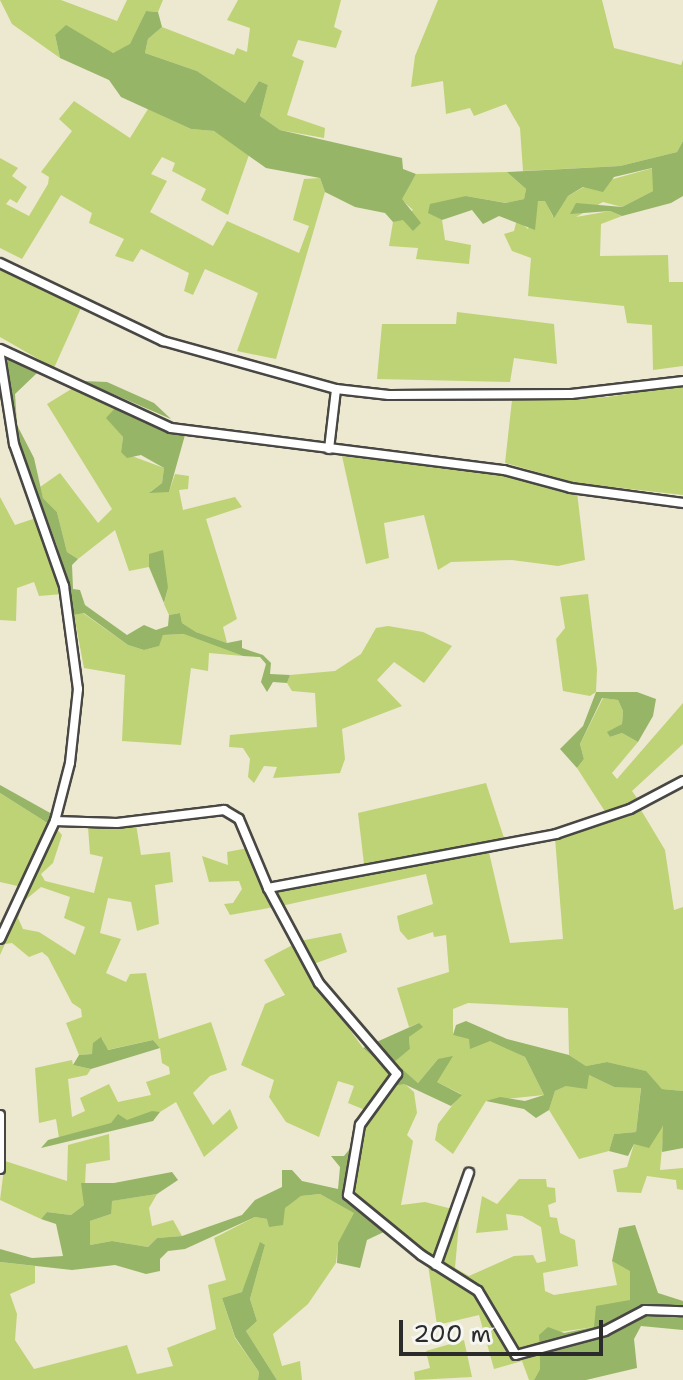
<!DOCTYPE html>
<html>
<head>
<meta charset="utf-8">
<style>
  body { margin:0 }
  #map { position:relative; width:683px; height:1380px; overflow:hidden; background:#ede8d0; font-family:"Shantell Sans",sans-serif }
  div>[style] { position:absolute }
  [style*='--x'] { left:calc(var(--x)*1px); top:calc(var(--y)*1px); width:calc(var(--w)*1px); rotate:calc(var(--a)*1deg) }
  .green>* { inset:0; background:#bed376 }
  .forest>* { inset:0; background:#96b567 }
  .roads { filter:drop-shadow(2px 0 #484744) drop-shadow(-2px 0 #484744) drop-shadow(0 2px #484744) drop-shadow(0 -2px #484744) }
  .minor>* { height:8px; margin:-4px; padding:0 4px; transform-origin:4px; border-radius:4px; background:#fff }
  span { translate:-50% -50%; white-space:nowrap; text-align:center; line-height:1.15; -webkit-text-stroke:6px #f6f6f2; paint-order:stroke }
  .scale { position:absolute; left:399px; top:1320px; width:204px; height:36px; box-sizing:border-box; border:4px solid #2b2b2b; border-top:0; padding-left:10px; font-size:24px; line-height:28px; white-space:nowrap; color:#2b2b2b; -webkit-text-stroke:6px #f6f6f2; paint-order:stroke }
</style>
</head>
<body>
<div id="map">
  <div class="green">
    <i style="clip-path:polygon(0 0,61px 0,117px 21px,127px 0,163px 0,158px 12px,146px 11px,130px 45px,113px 53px,55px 35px,60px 58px,12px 24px)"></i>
    <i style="clip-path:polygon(238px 0,341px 0,334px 27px,342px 31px,336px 48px,298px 40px,292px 56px,304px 61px,287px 115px,325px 128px,324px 138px,280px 130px,260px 116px,268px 85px,259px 81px,245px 103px,197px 71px,145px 53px,148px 39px,162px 27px,234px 55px,237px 48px,247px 52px,250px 28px,227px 20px)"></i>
    <i style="clip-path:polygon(438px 0,602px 0,614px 48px,681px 65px,683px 60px,683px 141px,677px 152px,620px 166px,523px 171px,520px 128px,506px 104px,474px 116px,470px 108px,446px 114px,443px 81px,411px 87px,415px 56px)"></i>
    <i style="clip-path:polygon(74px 101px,130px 138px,148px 109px,191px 129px,214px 131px,250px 152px,228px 215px,201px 200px,206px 189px,172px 171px,175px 163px,162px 157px,151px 174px,167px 181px,150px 212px,213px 246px,227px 221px,299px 253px,309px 226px,293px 220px,304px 179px,320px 178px,325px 192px,276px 359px,237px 351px,258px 293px,205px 269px,193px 295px,184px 291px,189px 273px,141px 249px,133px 262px,115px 256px,124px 239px,89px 223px,92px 213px,61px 195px,22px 259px,0 248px,0 158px,18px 168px,12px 176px,27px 187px,17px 203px,10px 199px,6px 204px,29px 216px,48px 184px,49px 177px,41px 172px,72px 131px,59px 119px)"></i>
    <i style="clip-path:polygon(653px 168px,653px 191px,622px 207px,603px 202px,576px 217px,610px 211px,622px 216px,601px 224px,600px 256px,668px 255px,669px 282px,683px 282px,683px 366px,653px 370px,652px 325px,627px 323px,624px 306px,528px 296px,531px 258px,512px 251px,504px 234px,514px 231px,517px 219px,528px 229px,538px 201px,545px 200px,553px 217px,568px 196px,584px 187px)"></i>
    <i style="clip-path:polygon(507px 172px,526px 189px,524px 199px,507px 203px,466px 196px,429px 213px,442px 220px,445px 240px,471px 245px,469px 264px,416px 259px,418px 248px,389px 246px,393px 222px,413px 210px,401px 199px,416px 174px)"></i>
    <i style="clip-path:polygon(0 268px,81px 308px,54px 368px,0 337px)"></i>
    <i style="clip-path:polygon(457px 312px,554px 324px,557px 364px,514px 358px,510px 382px,377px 379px,382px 324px,456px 324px)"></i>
    <i style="clip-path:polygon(683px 386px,683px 495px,576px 483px,505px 463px,512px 400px,607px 397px)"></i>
    <i style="clip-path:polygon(73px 388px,115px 408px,107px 418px,123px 437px,121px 452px,164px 468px,162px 483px,150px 492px,169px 492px,175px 474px,189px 476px,188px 489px,179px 490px,183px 510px,235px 497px,242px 507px,206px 519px,237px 619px,223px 627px,227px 643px,196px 632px,182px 623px,180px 613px,169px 615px,164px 604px,168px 588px,150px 554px,149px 567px,129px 571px,115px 530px,78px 559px,67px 552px,57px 512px,43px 498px,40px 487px,60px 473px,98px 523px,112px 509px,47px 404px)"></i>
    <i style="clip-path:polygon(342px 456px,502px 474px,577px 492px,585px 560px,558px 566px,512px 560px,451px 562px,438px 570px,424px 515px,384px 523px,389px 558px,366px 564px)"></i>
    <i style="clip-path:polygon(0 497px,15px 525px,39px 517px,63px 594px,39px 596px,34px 582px,17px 588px,16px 621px,0 620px)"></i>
    <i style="clip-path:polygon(588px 594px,597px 669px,596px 692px,590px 696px,563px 691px,556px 639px,565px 628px,560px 597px)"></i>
    <i style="clip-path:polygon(83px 613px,128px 645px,144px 650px,158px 646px,163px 635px,185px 634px,243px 656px,209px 653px,208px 671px,191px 668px,181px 745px,122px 741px,125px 675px,84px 668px,74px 615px)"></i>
    <i style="clip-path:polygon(388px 626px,423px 632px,452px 646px,424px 683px,394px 662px,377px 680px,402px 706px,342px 729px,345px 759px,340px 773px,273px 778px,277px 767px,264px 766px,254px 783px,248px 777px,250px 759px,243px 748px,229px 747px,230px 735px,317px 727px,315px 693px,292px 691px,287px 683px,290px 675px,335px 671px,361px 654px,376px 628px)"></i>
    <i style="clip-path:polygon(603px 698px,618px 700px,623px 711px,622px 724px,608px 732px,610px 737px,622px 733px,638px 742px,612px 773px,617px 779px,683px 703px,683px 744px,632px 791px,637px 798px,606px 813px,577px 768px,584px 759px,580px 744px)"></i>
    <i style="clip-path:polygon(486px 783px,504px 838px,364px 864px,358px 813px)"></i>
    <i style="clip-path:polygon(0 793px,49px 824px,22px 887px,0 882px)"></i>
    <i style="clip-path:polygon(641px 810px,665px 850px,674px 910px,683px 907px,683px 1091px,662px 1089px,645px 1071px,607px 1062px,586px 1066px,569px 1055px,568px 1008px,468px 1003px,453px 1009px,453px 1035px,490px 1040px,525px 1057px,544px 1095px,486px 1101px,453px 1154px,435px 1140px,438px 1124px,461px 1094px,437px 1082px,438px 1059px,418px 1083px,393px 1062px,410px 1049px,409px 1037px,419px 1023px,409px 1027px,397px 988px,449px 972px,446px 935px,434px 937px,433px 932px,408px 940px,400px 931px,397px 916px,433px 904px,426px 874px,281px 906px,274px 889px,488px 848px,510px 943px,563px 939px,555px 838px)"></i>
    <i style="clip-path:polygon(evenodd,136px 824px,141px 855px,170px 852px,173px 882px,155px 885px,159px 924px,137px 931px,131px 902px,108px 898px,100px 933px,121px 939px,106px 973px,126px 982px,130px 974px,146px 973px,159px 1039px,211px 1022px,227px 1070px,210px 1076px,193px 1093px,213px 1125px,230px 1109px,238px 1128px,204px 1157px,176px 1102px,160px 1112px,59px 1138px,56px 1119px,39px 1123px,35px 1068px,72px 1060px,73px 1065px,91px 1069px,87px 1075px,68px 1079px,72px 1117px,85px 1111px,80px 1098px,109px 1084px,118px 1102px,151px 1095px,146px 1082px,170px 1074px,169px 1067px,162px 1063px,160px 1048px,153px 1040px,107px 1050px,102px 1038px,92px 1054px,79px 1055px,66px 1023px,82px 1017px,81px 1009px,72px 1003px,48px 957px,42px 952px,29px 957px,12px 943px,5px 944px,0 955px,0 946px,55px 827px,62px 835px,53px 863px,41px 874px,45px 881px,94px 893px,103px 857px,90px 854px,88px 827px,136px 824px,41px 887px,70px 897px,64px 918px,85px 927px,75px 955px,39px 932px,23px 929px,18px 918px,24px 901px,41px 887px)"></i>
    <i style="clip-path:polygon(248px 848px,274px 907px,230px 915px,224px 904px,233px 903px,242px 889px,239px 881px,209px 882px,202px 856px,228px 865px,227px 852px)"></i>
    <i style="clip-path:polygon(341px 933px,347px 952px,305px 967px,363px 1048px,414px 1092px,417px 1113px,407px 1135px,413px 1141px,401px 1205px,425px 1202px,460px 1211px,455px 1268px,469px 1276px,514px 1256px,533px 1255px,537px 1263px,546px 1261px,541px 1227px,522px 1216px,506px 1214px,508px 1230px,476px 1233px,482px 1196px,497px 1204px,519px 1179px,546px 1179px,547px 1187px,555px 1188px,556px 1202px,548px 1205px,550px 1217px,557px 1218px,560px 1233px,575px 1240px,578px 1266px,543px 1273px,545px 1291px,554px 1295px,617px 1285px,612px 1261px,630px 1270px,630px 1300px,594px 1327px,539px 1335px,540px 1369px,534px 1380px,529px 1380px,522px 1361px,494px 1369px,479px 1315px,437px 1325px,428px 1265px,352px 1203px,353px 1145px,365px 1110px,348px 1103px,354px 1086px,338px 1081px,319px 1137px,286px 1122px,269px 1097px,274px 1080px,241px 1065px,265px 1004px,285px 995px,264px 960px,300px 941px)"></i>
    <i style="clip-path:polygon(589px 1075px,614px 1087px,641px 1087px,636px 1132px,614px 1134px,609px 1151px,579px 1159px,549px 1110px,555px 1091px)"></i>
    <i style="clip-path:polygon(664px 1126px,660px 1170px,683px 1168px,683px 1190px,677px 1189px,676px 1180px,647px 1176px,641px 1193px,617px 1192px,613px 1170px,627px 1167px,634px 1144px)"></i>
    <i style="clip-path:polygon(109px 1134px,110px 1160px,86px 1164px,84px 1205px,71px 1215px,47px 1212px,41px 1219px,0 1200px,5px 1161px,67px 1181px,68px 1145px)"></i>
    <i style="clip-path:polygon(157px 1194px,149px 1208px,152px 1226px,173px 1220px,182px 1236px,157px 1238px,148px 1247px,112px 1241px,90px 1245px,90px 1221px,111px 1214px,111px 1201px)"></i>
    <i style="clip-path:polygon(320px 1194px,355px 1213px,338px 1244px,336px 1263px,308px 1304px,273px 1334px,282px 1366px,300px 1361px,302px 1380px,277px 1380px,246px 1331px,257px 1321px,250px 1299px,265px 1245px,242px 1292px,222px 1298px,235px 1338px,259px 1372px,258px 1380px,0 1380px,0 1262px,35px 1266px,35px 1283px,10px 1294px,17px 1314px,15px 1340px,34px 1369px,127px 1345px,137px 1374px,173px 1366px,167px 1348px,216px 1329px,208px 1285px,226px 1280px,214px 1238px,255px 1217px,267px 1219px,301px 1196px)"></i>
    <i style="clip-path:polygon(464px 1340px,472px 1377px,415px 1380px,414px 1372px,430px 1368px,426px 1351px)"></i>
  </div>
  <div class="forest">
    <i style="clip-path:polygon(146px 11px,158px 12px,162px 27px,148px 39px,145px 53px,197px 71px,245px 103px,259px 81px,268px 85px,260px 116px,280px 130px,402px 158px,403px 169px,416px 174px,402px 199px,421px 223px,413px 231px,403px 220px,393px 222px,385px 213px,355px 207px,325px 192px,320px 178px,266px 168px,214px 131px,191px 129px,121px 97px,109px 80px,60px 58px,55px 35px,66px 25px,113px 53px,130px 44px)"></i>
    <i style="clip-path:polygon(683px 141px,683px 196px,671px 203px,622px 216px,610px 211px,570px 214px,576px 203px,622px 207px,653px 191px,652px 168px,614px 177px,603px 192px,583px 187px,568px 196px,554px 218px,545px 201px,538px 201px,535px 230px,499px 216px,483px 224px,472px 210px,442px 220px,428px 213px,430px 204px,466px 196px,506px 203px,524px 199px,526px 189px,507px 172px,620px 166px,677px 152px)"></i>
    <i style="clip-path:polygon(6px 355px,37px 373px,15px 394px,17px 425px,34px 458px,43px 498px,57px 512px,67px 552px,78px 559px,72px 565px,73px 589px,80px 590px,85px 605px,127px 635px,144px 625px,156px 630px,168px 626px,169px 615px,180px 613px,182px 623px,196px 632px,227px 643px,242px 640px,242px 648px,263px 655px,271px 663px,270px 674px,290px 675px,287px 683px,273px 682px,267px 692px,261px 682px,266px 664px,260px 657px,243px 656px,184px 634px,163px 635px,159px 646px,144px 650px,128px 645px,84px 613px,74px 615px,57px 546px,16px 436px)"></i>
    <i style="clip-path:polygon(83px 381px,107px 382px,154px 403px,171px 419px)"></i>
    <i style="clip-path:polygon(115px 408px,185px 435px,169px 492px,149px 493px,162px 483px,164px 468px,141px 455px,127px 458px,121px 452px,123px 437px,106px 418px)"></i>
    <i style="clip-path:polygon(163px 550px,168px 588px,164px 603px,149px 567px,149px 554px)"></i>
    <i style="clip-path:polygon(596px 692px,637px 692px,656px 699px,653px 716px,638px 742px,622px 733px,610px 737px,607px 732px,622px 724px,623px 711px,618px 700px,602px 698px,580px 744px,584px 759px,577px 768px,560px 749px,583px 726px)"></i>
    <i style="clip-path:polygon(0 785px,52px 814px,49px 824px,0 793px)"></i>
    <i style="clip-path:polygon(466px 1021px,507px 1039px,569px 1055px,586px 1066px,607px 1062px,646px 1071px,662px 1089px,683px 1091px,683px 1148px,662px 1152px,663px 1126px,649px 1148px,634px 1144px,628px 1156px,609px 1151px,614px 1134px,636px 1132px,641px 1088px,614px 1087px,589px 1075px,587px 1089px,566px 1086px,555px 1091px,549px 1110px,536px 1118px,524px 1109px,486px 1101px,500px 1097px,525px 1101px,544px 1095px,525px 1057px,490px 1041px,470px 1049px,469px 1039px,453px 1035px,456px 1025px)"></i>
    <i style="clip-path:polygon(419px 1023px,423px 1027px,409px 1037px,410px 1049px,394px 1062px,418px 1083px,438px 1059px,453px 1056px,437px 1082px,462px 1095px,451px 1106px,404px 1084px,392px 1086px,393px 1074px,363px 1048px)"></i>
    <i style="clip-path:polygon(101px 1037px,108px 1050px,153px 1040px,160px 1048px,91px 1069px,73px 1065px,79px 1055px,92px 1054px,93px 1043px)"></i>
    <i style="clip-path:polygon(152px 1111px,160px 1112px,153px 1121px,41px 1148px,48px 1140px,111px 1123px,118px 1114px,127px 1120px)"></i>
    <i style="clip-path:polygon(353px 1145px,362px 1146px,351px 1185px,352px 1202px,388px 1230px,367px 1240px,360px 1268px,337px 1263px,338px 1243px,354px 1213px,320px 1194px,301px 1196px,285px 1208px,283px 1225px,269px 1227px,267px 1219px,255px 1217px,185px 1249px,168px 1251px,160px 1259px,160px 1271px,146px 1274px,115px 1265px,72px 1270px,0 1262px,0 1249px,32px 1258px,63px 1256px,56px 1224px,41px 1219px,47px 1212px,71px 1215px,84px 1205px,81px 1183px,114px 1183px,172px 1172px,178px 1180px,157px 1194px,112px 1201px,111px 1214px,90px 1221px,90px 1245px,112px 1241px,148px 1247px,157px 1238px,182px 1236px,242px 1215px,255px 1200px,282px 1187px,282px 1170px,292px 1170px,302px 1181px,338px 1189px,340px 1167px,331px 1156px,344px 1156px)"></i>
    <i style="clip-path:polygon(635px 1225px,658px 1293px,683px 1301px,683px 1330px,641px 1326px,634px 1339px,637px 1368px,586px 1380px,534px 1380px,540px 1369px,539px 1335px,548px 1327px,564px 1333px,594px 1327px,596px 1306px,630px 1300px,630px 1271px,612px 1261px,619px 1228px)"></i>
    <i style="clip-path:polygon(260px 1242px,265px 1245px,250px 1299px,257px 1321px,246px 1331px,277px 1380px,258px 1380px,259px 1372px,235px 1337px,222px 1298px,242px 1292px)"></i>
  </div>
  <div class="roads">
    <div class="minor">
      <i style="--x:0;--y:263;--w:181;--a:25.6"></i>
      <i style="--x:163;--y:341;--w:180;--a:15.5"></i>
      <i style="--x:336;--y:389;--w:53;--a:6.5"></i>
      <i style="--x:389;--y:395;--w:182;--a:-0.3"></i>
      <i style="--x:571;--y:394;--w:113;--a:-6.6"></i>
      <i style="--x:0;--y:349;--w:188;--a:24.8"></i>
      <i style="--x:171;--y:428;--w:336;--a:7.2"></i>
      <i style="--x:504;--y:470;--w:69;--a:15"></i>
      <i style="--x:571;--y:488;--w:113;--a:7.6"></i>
      <i style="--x:0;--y:356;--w:89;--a:81"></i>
      <i style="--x:14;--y:444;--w:151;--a:70.6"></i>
      <i style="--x:64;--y:586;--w:104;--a:82.3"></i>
      <i style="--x:78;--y:689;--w:74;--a:96.2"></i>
      <i style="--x:70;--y:763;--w:60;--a:104.5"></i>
      <i style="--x:55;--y:821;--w:130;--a:115"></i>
      <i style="--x:329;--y:449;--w:60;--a:-83.3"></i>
      <i style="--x:55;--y:821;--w:62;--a:1.8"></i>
      <i style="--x:117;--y:823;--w:108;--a:-6.9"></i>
      <i style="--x:224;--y:810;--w:17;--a:31"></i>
      <i style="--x:239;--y:819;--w:75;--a:67.2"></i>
      <i style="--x:268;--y:888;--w:108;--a:61.8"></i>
      <i style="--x:319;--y:983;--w:120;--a:49.4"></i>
      <i style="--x:397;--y:1074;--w:63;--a:126"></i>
      <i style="--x:360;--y:1125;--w:71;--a:99.7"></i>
      <i style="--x:348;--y:1195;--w:94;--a:39.4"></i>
      <i style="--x:421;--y:1255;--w:67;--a:32.3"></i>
      <i style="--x:478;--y:1291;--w:74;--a:59.3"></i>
      <i style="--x:516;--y:1355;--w:92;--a:-15.1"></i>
      <i style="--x:605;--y:1331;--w:45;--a:-27.7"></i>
      <i style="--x:645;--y:1310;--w:38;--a:2"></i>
      <i style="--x:268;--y:888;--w:293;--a:-10.6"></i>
      <i style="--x:556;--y:834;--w:78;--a:-18.7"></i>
      <i style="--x:630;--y:809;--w:60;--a:-27.8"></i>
      <i style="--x:0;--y:1115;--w:54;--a:90"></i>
      <i style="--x:436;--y:1265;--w:98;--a:-70.3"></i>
    </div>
  </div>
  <div class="scale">200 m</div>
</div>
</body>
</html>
